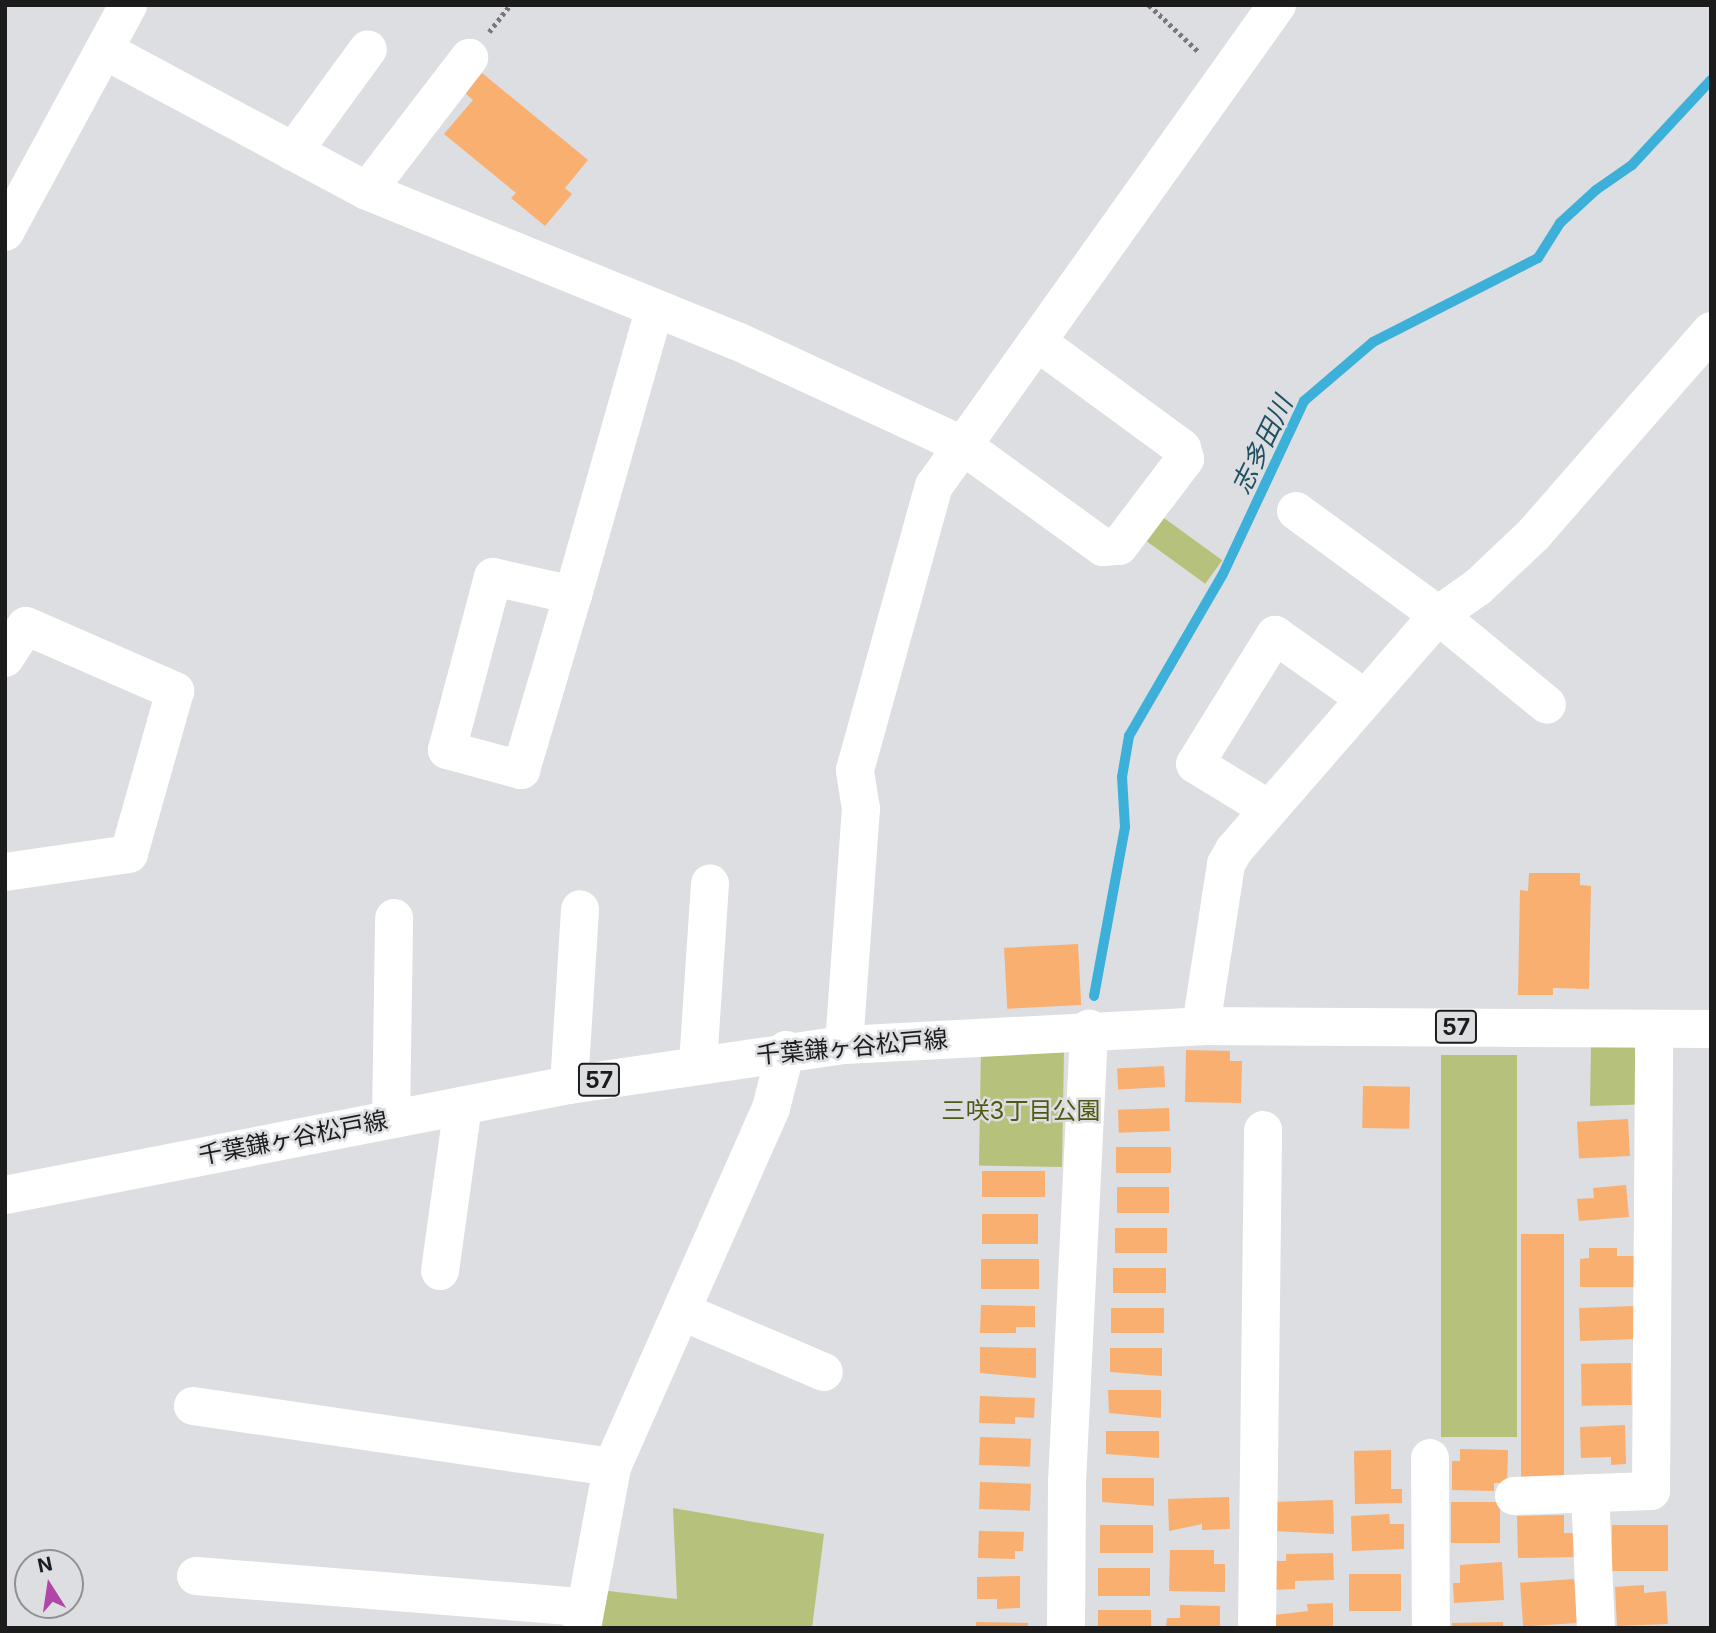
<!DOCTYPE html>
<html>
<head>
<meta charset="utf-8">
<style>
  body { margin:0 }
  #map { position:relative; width:1716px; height:1633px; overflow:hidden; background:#dddee1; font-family:Inter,"Noto Sans JP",sans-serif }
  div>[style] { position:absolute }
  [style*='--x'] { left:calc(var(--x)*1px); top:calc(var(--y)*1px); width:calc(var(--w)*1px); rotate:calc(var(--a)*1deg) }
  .green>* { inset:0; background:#b6c17b; transform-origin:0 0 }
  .stream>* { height:10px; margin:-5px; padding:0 5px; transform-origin:5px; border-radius:5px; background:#3cb0d9 }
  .building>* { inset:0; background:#f8af70; transform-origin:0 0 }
  .path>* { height:4.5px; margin-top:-2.25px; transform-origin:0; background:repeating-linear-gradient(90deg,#78787a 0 3.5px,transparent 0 7px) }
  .minor>* { height:38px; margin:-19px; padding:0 19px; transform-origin:19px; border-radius:19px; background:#fff }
  .major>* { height:38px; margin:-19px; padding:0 19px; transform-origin:19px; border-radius:19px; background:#fff }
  span { translate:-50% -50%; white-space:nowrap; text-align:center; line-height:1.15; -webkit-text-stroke:5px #dddee1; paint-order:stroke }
  .shield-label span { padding:2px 5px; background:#dddee1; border:2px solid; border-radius:5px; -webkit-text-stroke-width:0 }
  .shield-label { font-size:23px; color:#1c1c1d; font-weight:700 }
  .street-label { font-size:24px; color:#1c1c1d }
  .park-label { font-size:24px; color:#505815 }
  .water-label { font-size:26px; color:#205061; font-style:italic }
  .frame { position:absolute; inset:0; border:7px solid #1c1c1d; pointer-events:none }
  .north { position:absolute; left:14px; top:1549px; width:70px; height:70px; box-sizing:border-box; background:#dddee1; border:2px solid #909093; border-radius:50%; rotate:348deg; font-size:19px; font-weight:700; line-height:28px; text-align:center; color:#1c1c1d }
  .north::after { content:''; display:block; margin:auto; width:24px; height:32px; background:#b046a8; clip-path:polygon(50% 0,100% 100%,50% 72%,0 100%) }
</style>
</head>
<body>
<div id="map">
  <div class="green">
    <i style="left:1164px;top:518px;width:72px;height:29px;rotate:36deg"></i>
    <i style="clip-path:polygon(1591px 1045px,1646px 1047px,1654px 1104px,1590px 1106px)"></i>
    <i style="left:1064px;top:1051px;width:116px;height:83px;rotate:91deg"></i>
    <i style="left:1441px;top:1055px;width:76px;height:382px"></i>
    <i style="clip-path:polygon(673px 1508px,824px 1534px,812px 1628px,593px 1628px,600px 1590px,677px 1599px)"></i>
  </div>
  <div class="stream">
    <i style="--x:1094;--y:996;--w:172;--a:-79.6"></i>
    <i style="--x:1125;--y:827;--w:50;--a:-93.4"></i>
    <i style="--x:1122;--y:777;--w:42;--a:-80.3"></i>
    <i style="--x:1129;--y:736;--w:187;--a:-59.9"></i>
    <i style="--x:1223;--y:574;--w:191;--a:-64.9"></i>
    <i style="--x:1304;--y:401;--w:91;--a:-40.5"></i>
    <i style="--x:1373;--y:342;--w:185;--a:-27"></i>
    <i style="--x:1538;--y:258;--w:41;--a:-57.8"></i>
    <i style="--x:1560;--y:223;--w:49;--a:-42.5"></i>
    <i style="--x:1596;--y:190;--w:44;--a:-34.8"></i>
    <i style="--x:1632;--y:165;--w:116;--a:-47.1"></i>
  </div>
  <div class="building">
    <i style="clip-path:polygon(482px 73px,588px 160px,565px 188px,572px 194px,545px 226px,511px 198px,516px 193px,444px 134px,473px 100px,465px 93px)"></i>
    <i style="clip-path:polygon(1529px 873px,1580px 873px,1580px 885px,1591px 886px,1589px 989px,1553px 988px,1553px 995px,1518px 995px,1520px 890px,1528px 891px)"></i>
    <i style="left:1078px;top:944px;width:61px;height:74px;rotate:87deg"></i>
    <i style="clip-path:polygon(1186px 1050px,1230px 1051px,1230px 1061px,1242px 1061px,1241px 1103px,1185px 1102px)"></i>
    <i style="left:1164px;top:1066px;width:21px;height:47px;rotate:87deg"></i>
    <i style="left:1363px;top:1086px;width:47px;height:42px;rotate:1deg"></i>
    <i style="left:1169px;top:1108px;width:23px;height:51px;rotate:88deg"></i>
    <i style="left:1628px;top:1119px;width:37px;height:51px;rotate:87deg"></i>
    <i style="left:1171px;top:1147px;width:26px;height:55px;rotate:90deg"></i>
    <i style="left:1045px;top:1171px;width:26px;height:63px;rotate:90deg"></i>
    <i style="clip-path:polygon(1626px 1185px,1629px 1217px,1579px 1221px,1577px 1199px,1594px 1198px,1593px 1188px)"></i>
    <i style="left:1117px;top:1187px;width:52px;height:26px"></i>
    <i style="left:982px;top:1214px;width:56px;height:30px"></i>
    <i style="left:1115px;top:1228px;width:52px;height:25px"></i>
    <i style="left:1564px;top:1234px;width:245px;height:43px;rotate:90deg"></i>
    <i style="clip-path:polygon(1589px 1248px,1617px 1248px,1617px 1256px,1637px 1256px,1637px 1287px,1580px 1287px,1580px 1259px,1589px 1258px)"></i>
    <i style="left:981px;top:1259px;width:58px;height:30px"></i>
    <i style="left:1113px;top:1268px;width:53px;height:25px"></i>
    <i style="clip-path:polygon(981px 1305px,1035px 1306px,1035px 1327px,1016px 1327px,1016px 1333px,980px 1333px)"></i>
    <i style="left:1635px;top:1306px;width:33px;height:56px;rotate:88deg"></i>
    <i style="left:1111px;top:1308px;width:53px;height:25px"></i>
    <i style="clip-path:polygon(980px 1347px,1036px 1348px,1036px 1378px,980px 1373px)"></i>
    <i style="clip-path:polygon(1110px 1348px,1162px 1348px,1162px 1376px,1110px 1372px)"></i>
    <i style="left:1631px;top:1363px;width:42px;height:50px;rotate:89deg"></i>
    <i style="clip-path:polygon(1108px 1390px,1161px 1390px,1161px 1418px,1109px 1413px)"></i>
    <i style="clip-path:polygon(980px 1396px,1035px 1398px,1034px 1418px,1015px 1417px,1015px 1424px,979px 1423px)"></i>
    <i style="clip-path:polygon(1625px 1425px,1626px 1464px,1611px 1465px,1611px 1457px,1581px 1458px,1580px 1427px)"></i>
    <i style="clip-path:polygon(1106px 1431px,1159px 1431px,1159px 1458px,1106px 1454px)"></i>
    <i style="left:980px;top:1437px;width:51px;height:28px;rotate:2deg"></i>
    <i style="clip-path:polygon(1460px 1449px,1508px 1450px,1507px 1483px,1494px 1483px,1494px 1491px,1452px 1490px,1452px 1461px,1460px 1461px)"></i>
    <i style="clip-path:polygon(1391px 1450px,1391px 1489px,1402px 1489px,1402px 1503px,1355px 1504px,1354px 1451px)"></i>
    <i style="clip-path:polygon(1102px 1478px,1154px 1478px,1154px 1506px,1102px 1502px)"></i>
    <i style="left:980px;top:1482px;width:51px;height:27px;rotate:2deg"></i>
    <i style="clip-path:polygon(1229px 1497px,1230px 1529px,1202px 1530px,1202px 1524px,1169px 1531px,1168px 1499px)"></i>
    <i style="clip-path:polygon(1333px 1500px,1334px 1534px,1273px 1531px,1272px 1502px)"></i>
    <i style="left:1500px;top:1502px;width:41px;height:49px;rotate:90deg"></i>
    <i style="clip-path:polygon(1389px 1514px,1390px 1524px,1404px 1524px,1404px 1549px,1352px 1551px,1351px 1516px)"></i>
    <i style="clip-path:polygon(1564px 1515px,1564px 1533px,1580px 1533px,1580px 1557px,1518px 1558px,1517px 1516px)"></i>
    <i style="left:1100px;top:1525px;width:53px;height:28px"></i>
    <i style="left:1668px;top:1525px;width:46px;height:56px;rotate:90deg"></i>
    <i style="clip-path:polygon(979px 1531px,1024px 1532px,1023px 1551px,1015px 1551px,1015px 1559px,978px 1558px)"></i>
    <i style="clip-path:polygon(1170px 1550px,1214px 1550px,1214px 1564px,1225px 1564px,1225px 1592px,1169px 1591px)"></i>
    <i style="clip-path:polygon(1333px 1553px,1334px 1580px,1295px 1581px,1295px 1589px,1268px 1590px,1267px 1561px,1286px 1561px,1286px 1554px)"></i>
    <i style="clip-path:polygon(1502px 1562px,1504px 1600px,1454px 1603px,1453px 1583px,1460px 1583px,1460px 1565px)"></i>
    <i style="left:1150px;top:1568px;width:28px;height:52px;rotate:90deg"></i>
    <i style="left:1401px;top:1574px;width:37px;height:52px;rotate:90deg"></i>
    <i style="clip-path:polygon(1020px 1576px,1020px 1608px,997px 1609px,997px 1599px,977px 1599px,977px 1577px)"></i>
    <i style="left:1574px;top:1579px;width:44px;height:54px;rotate:86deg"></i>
    <i style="clip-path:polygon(1644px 1585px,1644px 1593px,1666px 1591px,1668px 1624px,1617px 1626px,1615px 1587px)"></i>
    <i style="clip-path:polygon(1333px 1603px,1333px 1628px,1265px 1628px,1265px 1616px,1308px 1611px,1307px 1604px)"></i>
    <i style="clip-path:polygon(1180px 1605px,1220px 1606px,1220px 1628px,1166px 1628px,1167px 1618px,1180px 1618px)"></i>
    <i style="left:1151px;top:1610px;width:18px;height:53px;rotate:90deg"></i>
    <i style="clip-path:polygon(976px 1622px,1028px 1623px,1028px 1628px,976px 1628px)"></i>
    <i style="clip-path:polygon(1503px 1622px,1503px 1628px,1452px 1628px,1452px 1623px)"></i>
  </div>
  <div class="path">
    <i style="--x:1149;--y:5;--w:70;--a:43.3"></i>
    <i style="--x:489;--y:32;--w:34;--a:-52"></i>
  </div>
  <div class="minor">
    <i style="--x:104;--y:50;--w:298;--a:28.2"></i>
    <i style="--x:367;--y:191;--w:399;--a:22.1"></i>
    <i style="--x:737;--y:341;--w:248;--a:24.8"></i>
    <i style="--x:962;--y:445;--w:174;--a:35.9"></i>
    <i style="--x:1103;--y:547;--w:16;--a:-4"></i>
    <i style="--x:1119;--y:546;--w:109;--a:-52.8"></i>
    <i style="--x:1185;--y:459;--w:11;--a:-105"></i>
    <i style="--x:1182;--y:448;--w:180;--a:-143.8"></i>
    <i style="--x:293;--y:152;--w:127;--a:-53.9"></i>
    <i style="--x:367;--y:191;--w:168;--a:-52.5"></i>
    <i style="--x:5;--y:232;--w:258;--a:-61.5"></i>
    <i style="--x:1296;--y:511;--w:176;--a:36.2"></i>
    <i style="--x:1438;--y:615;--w:141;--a:39.5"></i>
    <i style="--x:573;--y:595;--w:82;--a:-167.3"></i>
    <i style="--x:493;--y:577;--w:179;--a:104.9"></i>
    <i style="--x:447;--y:750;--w:77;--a:15.1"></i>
    <i style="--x:521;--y:770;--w:183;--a:-73.5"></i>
    <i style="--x:573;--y:595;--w:298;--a:-74.1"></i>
    <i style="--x:5;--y:658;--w:38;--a:-57"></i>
    <i style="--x:26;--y:626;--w:163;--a:23.6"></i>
    <i style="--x:175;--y:691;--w:169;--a:105.8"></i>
    <i style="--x:129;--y:854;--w:125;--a:171.7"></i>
    <i style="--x:1267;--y:808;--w:84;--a:-148.6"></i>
    <i style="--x:1195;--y:764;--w:152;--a:-58.2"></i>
    <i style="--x:1275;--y:635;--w:108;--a:35.2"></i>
    <i style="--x:1201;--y:1026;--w:164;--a:-81.2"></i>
    <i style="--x:1226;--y:864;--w:16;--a:-60"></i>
    <i style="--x:1234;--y:850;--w:311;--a:-49"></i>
    <i style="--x:1438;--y:615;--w:49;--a:-35"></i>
    <i style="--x:1478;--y:587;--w:77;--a:-43.4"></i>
    <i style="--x:1534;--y:534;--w:269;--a:-48.9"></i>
    <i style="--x:844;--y:1045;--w:237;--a:-85.9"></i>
    <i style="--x:861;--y:809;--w:39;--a:-99"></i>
    <i style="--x:855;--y:770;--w:295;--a:-74.5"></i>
    <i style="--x:934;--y:486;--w:591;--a:-54.51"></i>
    <i style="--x:698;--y:1064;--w:181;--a:-86.2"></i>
    <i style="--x:569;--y:1085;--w:176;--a:-86.4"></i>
    <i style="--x:391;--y:1119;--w:201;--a:-89.1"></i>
    <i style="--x:440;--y:1271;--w:167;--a:-82.1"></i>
    <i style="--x:683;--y:1312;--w:153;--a:23.1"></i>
    <i style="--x:193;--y:1406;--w:423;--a:8.3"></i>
    <i style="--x:1430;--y:1458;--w:170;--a:89.7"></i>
    <i style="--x:1590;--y:1493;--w:135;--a:87.5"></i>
    <i style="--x:1514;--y:1496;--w:137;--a:-2.1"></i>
    <i style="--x:1651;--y:1491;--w:461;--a:-89.6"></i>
    <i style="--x:196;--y:1576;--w:388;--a:4.6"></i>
    <i style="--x:582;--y:1628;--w:164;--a:-79.4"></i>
    <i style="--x:612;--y:1467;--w:393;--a:-66.1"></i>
    <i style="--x:771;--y:1108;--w:60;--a:-75.5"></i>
    <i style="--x:1066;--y:1628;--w:146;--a:-89.6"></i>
    <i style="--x:1067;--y:1482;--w:454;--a:-87.2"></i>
    <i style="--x:1257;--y:1628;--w:498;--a:-89.3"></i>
  </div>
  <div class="major">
    <i style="--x:5;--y:1195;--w:575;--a:-11.04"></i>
    <i style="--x:569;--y:1085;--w:278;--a:-8.3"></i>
    <i style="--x:844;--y:1045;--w:358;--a:-3"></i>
    <i style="--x:1201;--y:1026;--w:510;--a:0.34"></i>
  </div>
  <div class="shield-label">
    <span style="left:1456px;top:1027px">57</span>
    <span style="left:599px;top:1080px">57</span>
  </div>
  <div class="street-label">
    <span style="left:852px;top:1047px;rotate:-5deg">千葉鎌ヶ谷松戸線</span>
    <span style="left:293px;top:1138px;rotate:-11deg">千葉鎌ヶ谷松戸線</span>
  </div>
  <div class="park-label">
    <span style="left:1021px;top:1111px">三咲3丁目公園</span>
  </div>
  <div class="water-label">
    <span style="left:1262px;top:445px;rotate:-64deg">志多田川</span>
  </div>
  <div class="frame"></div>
  <div class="north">N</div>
</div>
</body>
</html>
